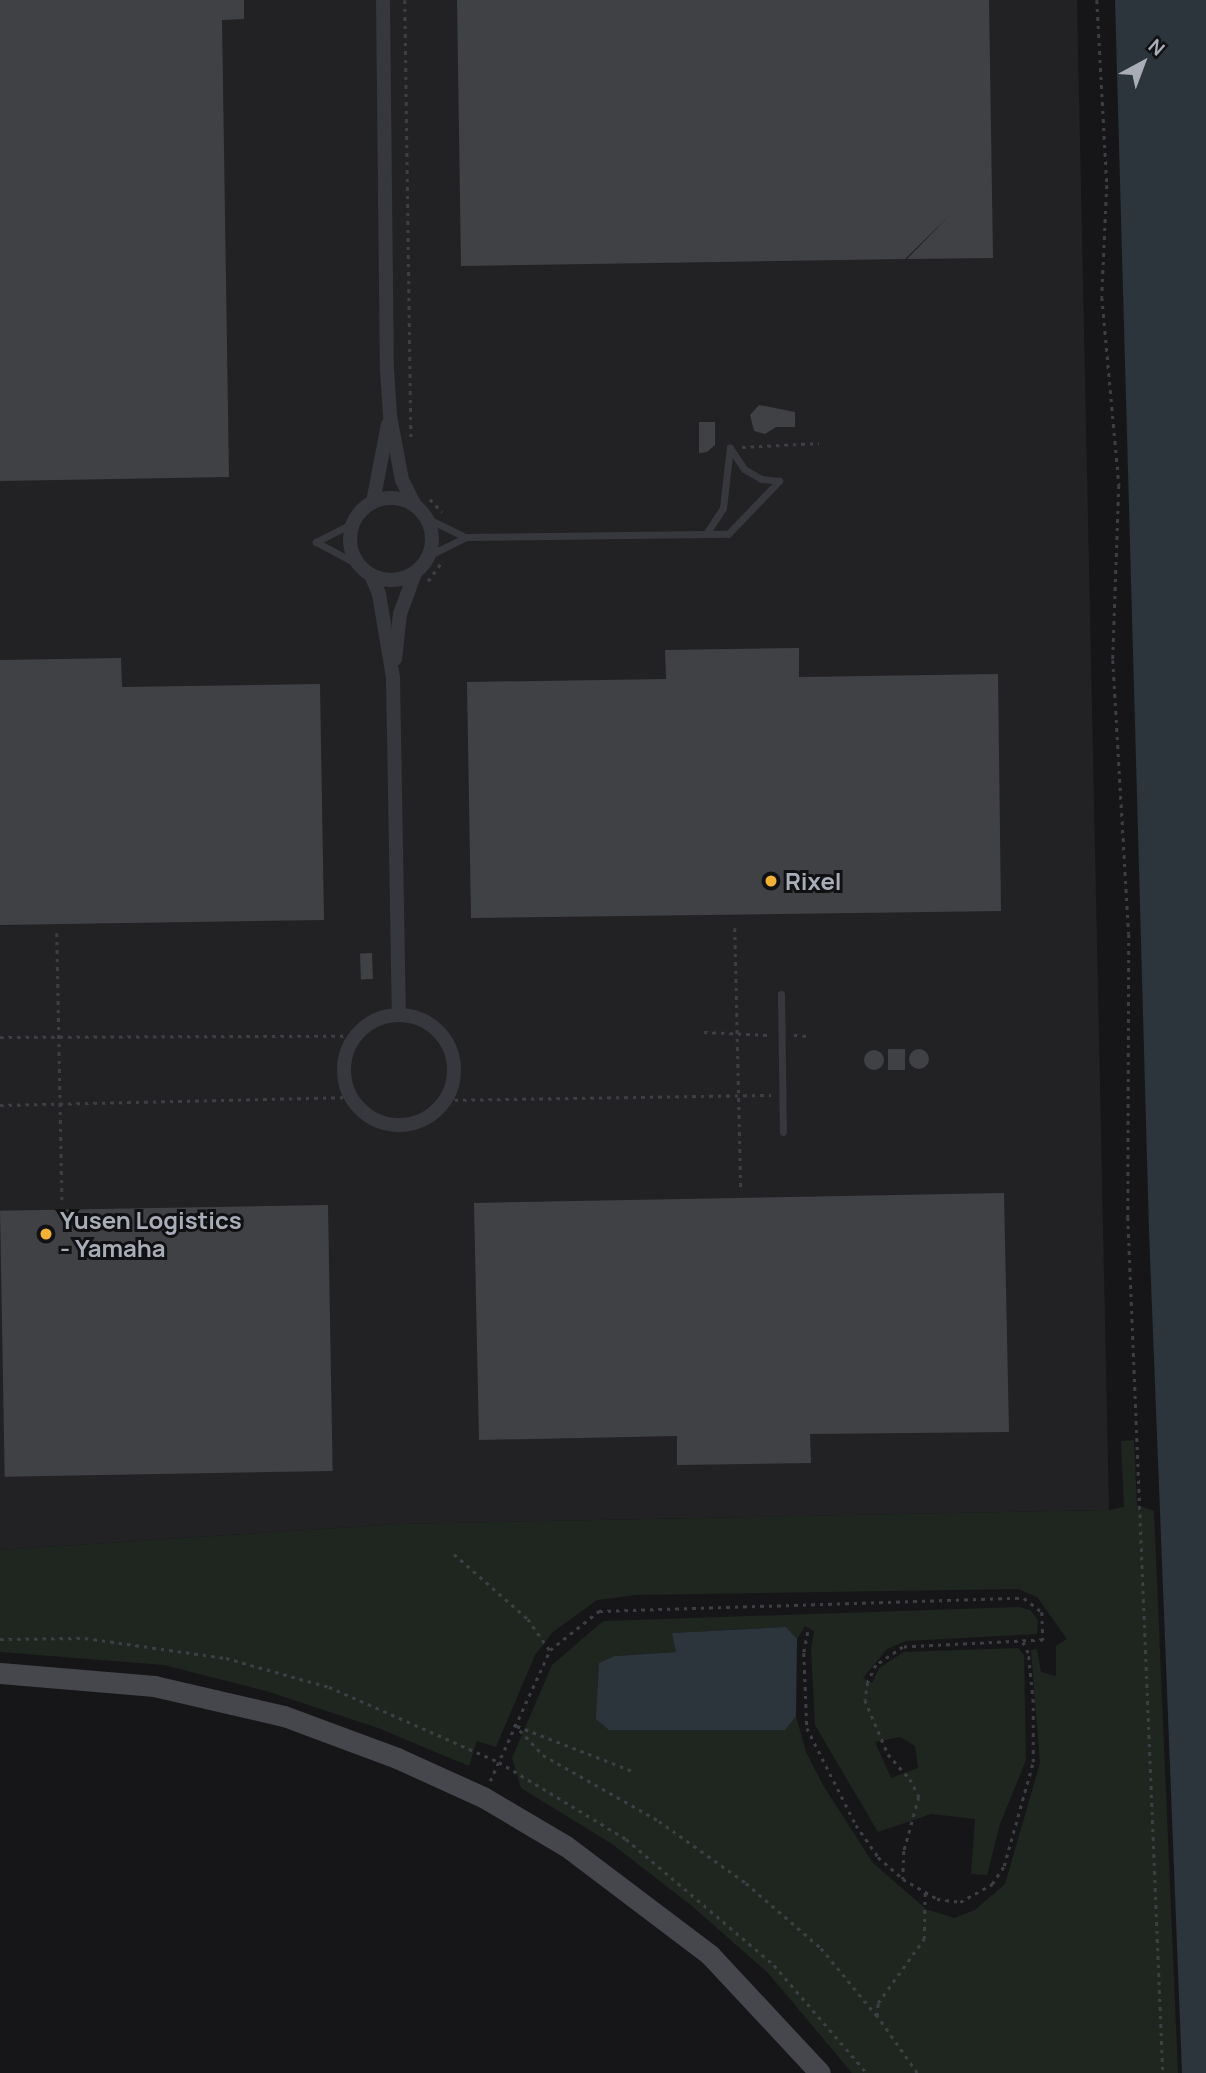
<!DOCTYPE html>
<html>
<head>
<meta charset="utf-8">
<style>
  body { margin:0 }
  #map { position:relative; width:1206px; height:2073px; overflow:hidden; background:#161618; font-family:Manrope,sans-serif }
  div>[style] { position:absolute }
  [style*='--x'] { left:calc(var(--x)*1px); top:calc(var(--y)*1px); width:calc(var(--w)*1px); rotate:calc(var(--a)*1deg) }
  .built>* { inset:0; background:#222225 }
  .green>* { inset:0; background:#1e261f }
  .water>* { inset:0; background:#2c353c }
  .building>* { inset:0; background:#404145; transform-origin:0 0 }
  .round { border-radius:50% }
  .path>* { height:2.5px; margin-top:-1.25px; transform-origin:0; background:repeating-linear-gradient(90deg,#3d3f44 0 3.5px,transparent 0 8.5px) }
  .service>* { height:7px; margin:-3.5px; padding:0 3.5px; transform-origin:3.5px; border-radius:3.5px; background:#37383d }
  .minor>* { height:14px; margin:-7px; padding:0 7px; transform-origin:7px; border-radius:7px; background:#37383d }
  .minor>.ring { margin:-7px; padding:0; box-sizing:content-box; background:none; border:14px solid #37383d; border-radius:50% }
  .secondary>* { height:21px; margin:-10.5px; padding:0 10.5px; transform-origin:10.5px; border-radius:10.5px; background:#45474d }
  .dots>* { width:19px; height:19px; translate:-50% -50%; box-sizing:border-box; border:4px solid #111113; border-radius:50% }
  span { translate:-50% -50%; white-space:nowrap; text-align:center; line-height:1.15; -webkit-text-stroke:6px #111113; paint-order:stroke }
  .poi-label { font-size:24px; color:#a8adb8; font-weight:700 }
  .left { translate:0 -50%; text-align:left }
  .north { position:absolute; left:1108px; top:28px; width:70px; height:70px; -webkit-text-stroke:5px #111113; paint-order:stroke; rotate:41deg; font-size:19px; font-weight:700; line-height:28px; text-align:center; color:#a8adb8 }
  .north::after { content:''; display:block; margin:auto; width:24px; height:32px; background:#a8adb8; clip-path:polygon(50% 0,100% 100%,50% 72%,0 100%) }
</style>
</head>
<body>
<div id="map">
  <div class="built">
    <i style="clip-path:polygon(0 0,1077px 0,1109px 1510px,399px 1524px,0 1550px)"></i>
  </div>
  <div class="green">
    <i style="clip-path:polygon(evenodd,1134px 1440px,1137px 1505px,1154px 1511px,1178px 2073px,852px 2073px,768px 1973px,692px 1906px,612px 1844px,521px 1788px,512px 1758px,552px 1665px,603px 1621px,1019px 1607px,1030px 1610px,1038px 1620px,1037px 1634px,906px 1641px,887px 1649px,863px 1678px,872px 1683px,879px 1668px,904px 1652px,1018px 1648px,1024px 1655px,1026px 1760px,1000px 1824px,987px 1875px,971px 1874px,975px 1819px,931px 1814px,878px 1832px,815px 1725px,811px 1649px,814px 1631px,805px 1626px,797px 1639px,786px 1627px,672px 1633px,677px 1652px,615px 1656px,784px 1730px,796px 1716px,806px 1752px,823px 1785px,873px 1863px,926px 1909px,954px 1918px,975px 1910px,1005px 1884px,1040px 1763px,1031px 1650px,1037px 1649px,1041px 1672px,1056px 1676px,1056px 1646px,1067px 1639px,1037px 1597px,1018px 1589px,636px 1595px,597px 1600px,553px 1632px,535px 1655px,496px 1747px,477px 1741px,469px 1766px,378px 1728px,266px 1691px,164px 1665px,0 1652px,0 1550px,399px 1524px,1109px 1510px,1124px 1507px,1121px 1441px,1134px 1440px,900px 1737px,915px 1746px,918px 1768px,891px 1778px,875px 1742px,900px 1737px)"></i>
  </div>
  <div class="water">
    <i style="clip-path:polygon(1115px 0,1206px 0,1206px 2073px,1182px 2073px,1149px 1231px)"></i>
    <i style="clip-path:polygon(786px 1627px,797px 1639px,796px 1716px,785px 1730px,609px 1730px,596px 1719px,599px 1663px,615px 1656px,676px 1652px,672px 1633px)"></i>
  </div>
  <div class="building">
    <i style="clip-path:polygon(0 0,244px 0,244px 19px,222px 20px,229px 477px,0 481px)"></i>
    <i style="clip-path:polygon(457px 0,989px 0,993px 258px,907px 259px,950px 215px,905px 259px,461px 266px)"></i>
    <i style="clip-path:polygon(759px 405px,795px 412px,795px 427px,776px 427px,765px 434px,754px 431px,750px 415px)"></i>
    <i style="clip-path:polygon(699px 422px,715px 422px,715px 445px,707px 452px,699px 453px)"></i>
    <i style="clip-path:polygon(799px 648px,799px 677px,998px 674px,1001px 911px,471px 918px,467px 682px,666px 679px,665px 650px)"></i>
    <i style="clip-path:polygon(121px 658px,122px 687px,320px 684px,324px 920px,0 925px,0 660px)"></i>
    <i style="left:372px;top:953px;width:26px;height:12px;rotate:88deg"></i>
    <i class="round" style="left:909px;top:1049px;width:20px;height:20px"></i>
    <i style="left:888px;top:1049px;width:17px;height:21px"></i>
    <i class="round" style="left:864px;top:1050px;width:20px;height:20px"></i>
    <i style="clip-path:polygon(1004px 1193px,1009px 1432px,810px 1434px,811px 1463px,677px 1465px,677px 1436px,479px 1440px,474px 1203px)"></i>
    <i style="left:328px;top:1205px;width:266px;height:328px;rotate:89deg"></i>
  </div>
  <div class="path">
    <i style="--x:405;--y:0;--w:438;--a:89.2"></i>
    <i style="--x:1097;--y:0;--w:185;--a:86.9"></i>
    <i style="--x:1107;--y:185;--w:112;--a:92.6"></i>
    <i style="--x:1102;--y:297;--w:189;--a:84.8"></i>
    <i style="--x:1119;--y:485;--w:175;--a:92"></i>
    <i style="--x:1113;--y:660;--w:274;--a:86.7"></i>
    <i style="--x:1129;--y:934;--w:283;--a:90.2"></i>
    <i style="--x:1128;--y:1217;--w:857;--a:87.66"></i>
    <i style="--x:742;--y:447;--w:77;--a:-3"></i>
    <i style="--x:430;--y:499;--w:18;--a:47"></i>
    <i style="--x:428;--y:581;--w:22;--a:-54"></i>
    <i style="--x:735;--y:928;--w:262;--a:88.7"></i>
    <i style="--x:57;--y:933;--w:272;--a:88.9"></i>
    <i style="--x:704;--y:1032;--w:66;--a:2.6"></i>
    <i style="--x:794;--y:1035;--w:14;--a:4"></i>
    <i style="--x:0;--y:1037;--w:356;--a:-0.2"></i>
    <i style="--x:446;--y:1100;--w:325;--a:-0.9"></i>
    <i style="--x:0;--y:1105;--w:352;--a:-1.3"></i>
    <i style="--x:454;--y:1554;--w:98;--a:41.3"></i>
    <i style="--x:528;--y:1619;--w:38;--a:55"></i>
    <i style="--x:808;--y:1632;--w:21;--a:101"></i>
    <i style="--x:804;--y:1653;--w:75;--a:87.7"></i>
    <i style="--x:807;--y:1728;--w:109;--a:63.2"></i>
    <i style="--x:856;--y:1825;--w:39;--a:55"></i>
    <i style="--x:878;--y:1857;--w:33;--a:41"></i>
    <i style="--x:903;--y:1879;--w:39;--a:30"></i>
    <i style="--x:937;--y:1899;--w:23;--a:7"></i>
    <i style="--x:960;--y:1902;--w:37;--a:-29"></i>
    <i style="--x:992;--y:1884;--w:22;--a:-56"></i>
    <i style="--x:1004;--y:1866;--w:108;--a:-74.4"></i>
    <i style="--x:1033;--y:1762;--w:60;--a:-90"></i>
    <i style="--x:1033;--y:1702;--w:49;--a:-95.8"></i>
    <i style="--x:1028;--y:1653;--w:13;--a:-117"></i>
    <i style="--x:0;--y:1639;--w:85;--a:-0.7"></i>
    <i style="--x:85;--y:1638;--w:142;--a:8.1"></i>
    <i style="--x:226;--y:1658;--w:107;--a:15.7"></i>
    <i style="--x:329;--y:1687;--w:186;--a:23.8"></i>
    <i style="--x:499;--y:1762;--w:149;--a:31.2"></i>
    <i style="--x:626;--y:1839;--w:194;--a:40.4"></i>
    <i style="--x:774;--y:1965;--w:143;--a:49.3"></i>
    <i style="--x:514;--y:1724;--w:42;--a:46.9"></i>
    <i style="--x:543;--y:1755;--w:133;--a:29.6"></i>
    <i style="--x:659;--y:1821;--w:107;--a:35.5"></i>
    <i style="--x:746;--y:1883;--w:99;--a:40.9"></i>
    <i style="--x:821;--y:1948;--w:88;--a:50.5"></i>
    <i style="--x:517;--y:1726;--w:127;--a:21.3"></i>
    <i style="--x:490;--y:1781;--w:144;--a:-65.4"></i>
    <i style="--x:550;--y:1650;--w:63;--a:-38.5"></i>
    <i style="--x:599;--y:1611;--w:425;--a:-1.8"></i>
    <i style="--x:1024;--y:1598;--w:23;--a:38"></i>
    <i style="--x:1042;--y:1612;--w:28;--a:88"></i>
    <i style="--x:1043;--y:1640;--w:140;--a:177.1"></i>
    <i style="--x:903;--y:1647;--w:32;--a:146"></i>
    <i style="--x:876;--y:1665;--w:19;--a:115"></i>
    <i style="--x:868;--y:1682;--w:18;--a:99"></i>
    <i style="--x:865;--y:1700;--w:59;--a:66.9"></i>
    <i style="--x:888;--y:1754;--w:33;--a:49"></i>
    <i style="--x:910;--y:1779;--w:20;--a:63"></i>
    <i style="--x:919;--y:1797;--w:56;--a:105.5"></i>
    <i style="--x:904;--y:1851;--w:28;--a:92"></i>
    <i style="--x:917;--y:2073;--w:70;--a:-125.1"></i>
    <i style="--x:877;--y:2016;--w:13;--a:-86"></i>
    <i style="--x:878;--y:2003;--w:79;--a:-54.3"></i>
    <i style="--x:924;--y:1939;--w:48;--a:-88.8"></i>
  </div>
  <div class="service">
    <i style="--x:730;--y:448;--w:25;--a:56"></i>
    <i style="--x:744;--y:469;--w:20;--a:30"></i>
    <i style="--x:761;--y:479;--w:18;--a:6"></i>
    <i style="--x:428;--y:519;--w:41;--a:25.9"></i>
    <i style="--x:353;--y:523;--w:42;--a:152.8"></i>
    <i style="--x:316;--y:542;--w:49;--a:28.1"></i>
    <i style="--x:706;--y:534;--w:31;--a:-57"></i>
    <i style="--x:723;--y:508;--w:61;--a:-83.5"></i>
    <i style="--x:430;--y:555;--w:40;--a:-26.6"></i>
    <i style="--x:466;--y:537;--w:262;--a:-0.7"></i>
    <i style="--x:728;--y:534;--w:74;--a:-46.1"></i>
    <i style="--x:781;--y:994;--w:138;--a:89.2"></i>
  </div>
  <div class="minor">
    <i style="--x:383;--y:0;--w:369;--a:89.4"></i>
    <i style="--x:387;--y:369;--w:47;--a:86.3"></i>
    <i style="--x:390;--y:416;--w:65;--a:79.4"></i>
    <i style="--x:402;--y:480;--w:28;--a:63"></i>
    <i class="ring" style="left:350px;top:498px;width:68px;height:68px"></i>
    <i style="--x:373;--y:502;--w:79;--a:-79.1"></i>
    <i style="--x:371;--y:575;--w:21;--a:67"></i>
    <i style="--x:379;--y:594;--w:85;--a:80.5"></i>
    <i style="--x:393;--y:678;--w:337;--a:89"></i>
    <i style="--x:395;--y:659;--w:45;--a:-83.7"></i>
    <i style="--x:400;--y:614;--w:44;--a:-69.9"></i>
    <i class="ring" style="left:344px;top:1015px;width:96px;height:96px"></i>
  </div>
  <div class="secondary">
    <i style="--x:0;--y:1673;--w:155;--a:4.8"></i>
    <i style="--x:154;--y:1686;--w:133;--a:13"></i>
    <i style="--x:284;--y:1716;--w:121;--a:20.4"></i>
    <i style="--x:397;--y:1758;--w:94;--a:24.4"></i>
    <i style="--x:483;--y:1797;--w:96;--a:30.6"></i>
    <i style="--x:566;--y:1846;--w:181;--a:37.1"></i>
    <i style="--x:710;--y:1955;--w:161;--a:47"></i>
  </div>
  <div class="dots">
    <i style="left:771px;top:881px;background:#f2b134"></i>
    <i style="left:46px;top:1234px;background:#f2b134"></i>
  </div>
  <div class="poi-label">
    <span class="left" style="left:785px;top:881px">Rixel</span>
    <span class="left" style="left:60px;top:1234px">Yusen Logistics<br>- Yamaha</span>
  </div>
  <div class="north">N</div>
</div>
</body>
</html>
